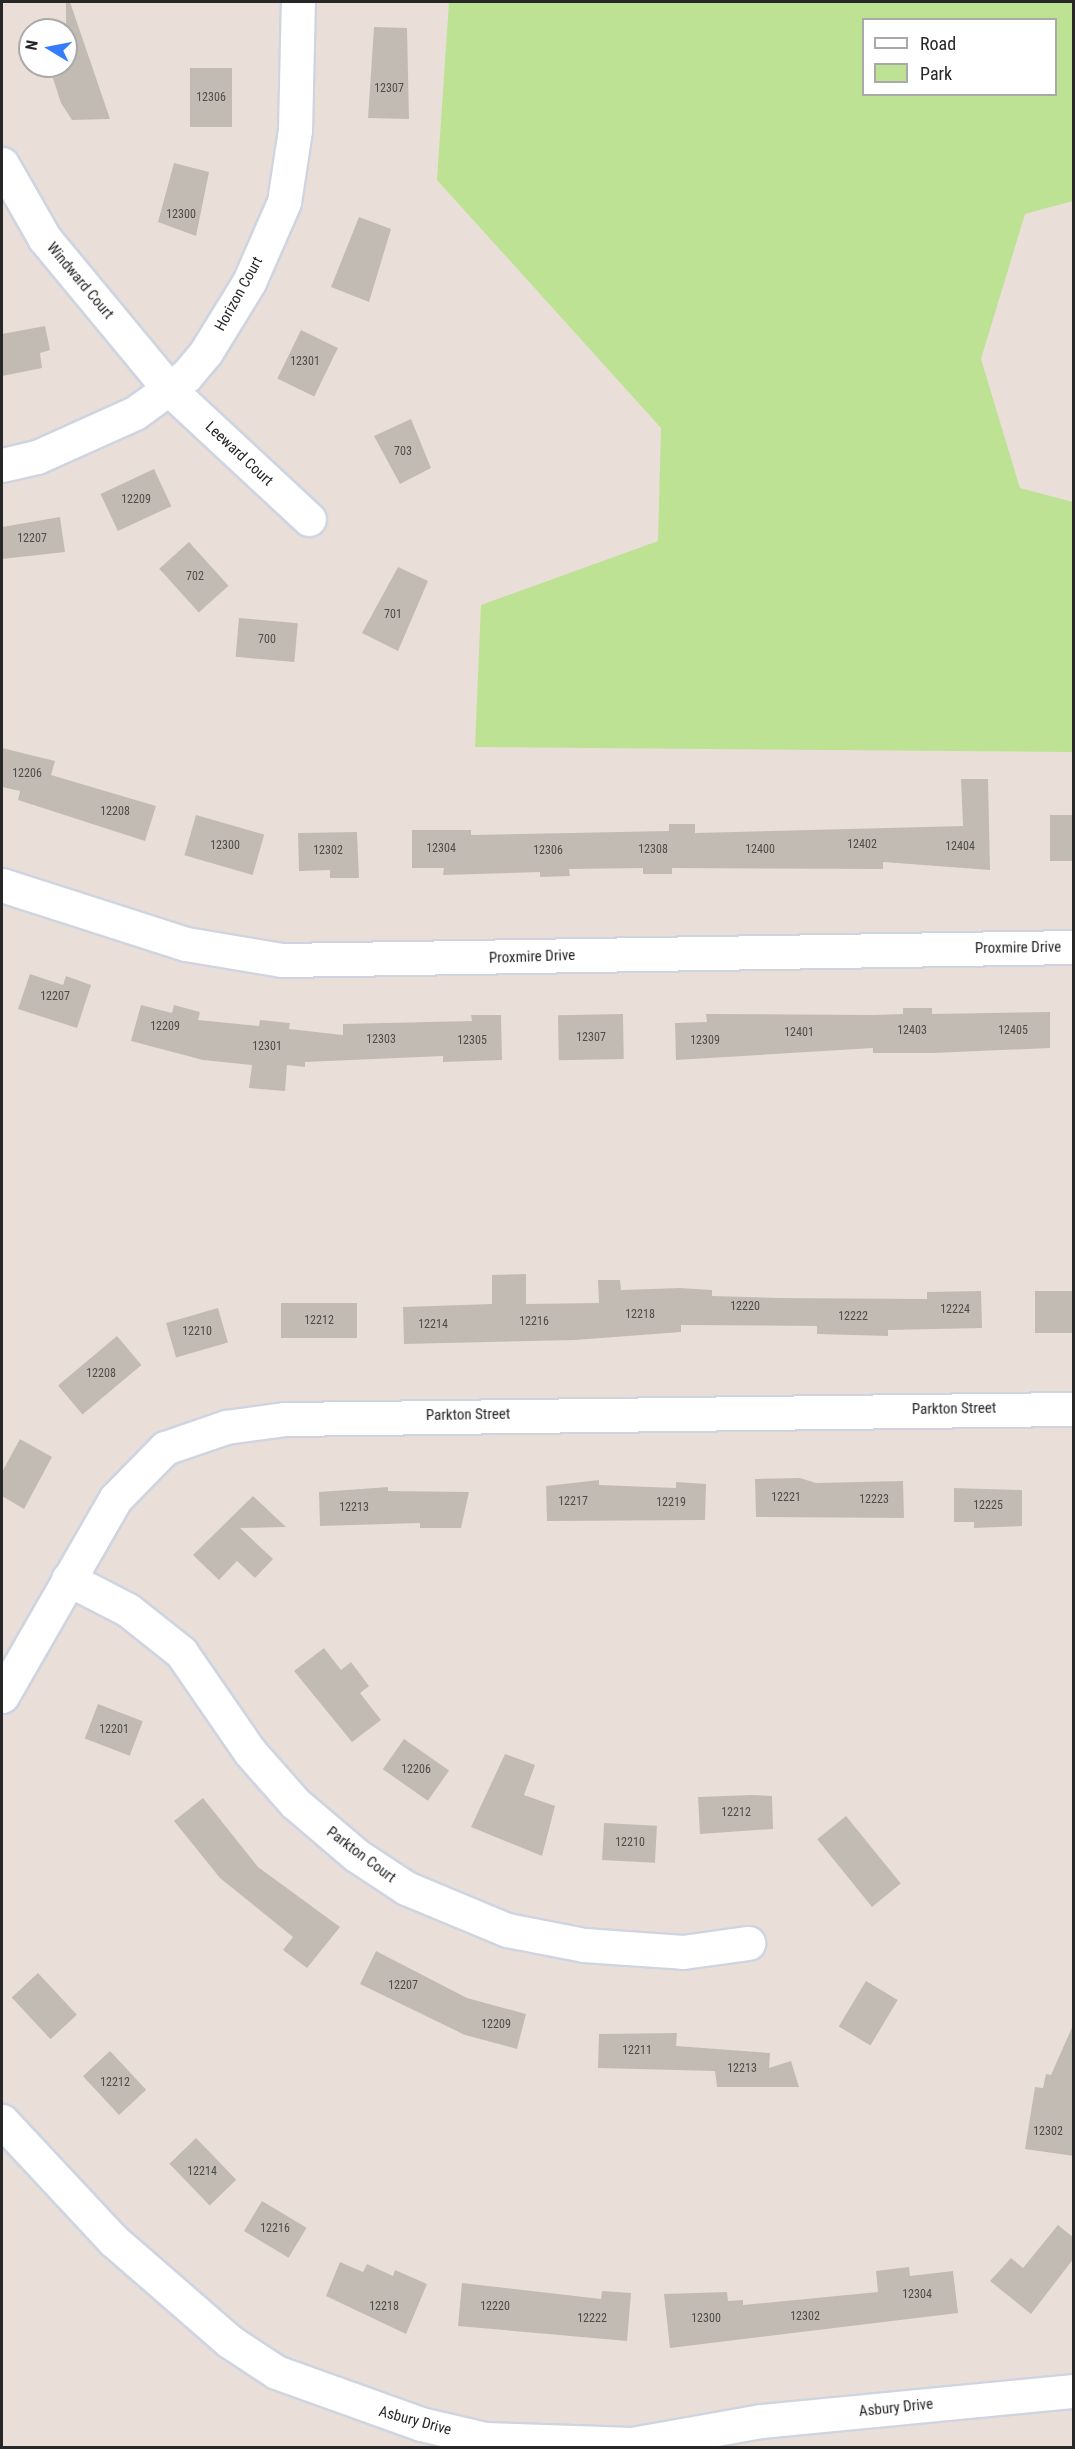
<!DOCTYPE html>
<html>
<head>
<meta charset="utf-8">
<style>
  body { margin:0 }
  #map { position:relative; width:1075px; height:2449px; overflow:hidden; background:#eadfd8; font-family:"Roboto Condensed",sans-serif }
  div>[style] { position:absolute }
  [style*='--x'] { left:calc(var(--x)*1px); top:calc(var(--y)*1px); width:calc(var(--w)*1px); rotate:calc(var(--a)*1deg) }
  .green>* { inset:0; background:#bde294 }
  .building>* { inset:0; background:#c2bbb4; transform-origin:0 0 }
  .roads { filter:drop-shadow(2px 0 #ced5e1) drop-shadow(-2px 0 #ced5e1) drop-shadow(0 2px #ced5e1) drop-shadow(0 -2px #ced5e1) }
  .minor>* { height:33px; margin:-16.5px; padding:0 16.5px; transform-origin:16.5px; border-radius:16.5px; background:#fff }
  span { translate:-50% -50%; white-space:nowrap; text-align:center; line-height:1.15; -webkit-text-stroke:6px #fff; paint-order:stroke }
  .number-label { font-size:12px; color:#4e4c4a }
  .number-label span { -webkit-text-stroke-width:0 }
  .street-label { font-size:15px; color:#272727 }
  .frame { position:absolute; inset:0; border:3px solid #272727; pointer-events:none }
  .legend { position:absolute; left:862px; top:18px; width:195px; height:78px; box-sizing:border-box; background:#fff; border:2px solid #a9a9a9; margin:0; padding:8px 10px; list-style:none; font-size:18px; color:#272727 }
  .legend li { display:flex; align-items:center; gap:12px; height:30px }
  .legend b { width:30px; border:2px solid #a9a9a9 }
  .north { position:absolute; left:18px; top:18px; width:60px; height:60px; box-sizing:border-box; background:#fff; border:2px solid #a9a9a9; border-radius:50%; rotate:280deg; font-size:16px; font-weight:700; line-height:24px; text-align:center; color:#272727 }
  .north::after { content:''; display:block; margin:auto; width:21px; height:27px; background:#357efb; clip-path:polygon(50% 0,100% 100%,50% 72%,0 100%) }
</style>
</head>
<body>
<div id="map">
  <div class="green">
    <i style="clip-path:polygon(evenodd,449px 2px,1073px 2px,1073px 201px,1025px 214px,981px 359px,1020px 488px,1073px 502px,1073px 752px,475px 747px,481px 605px,658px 541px,661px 428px,437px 180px,449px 2px,864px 20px,1056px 20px,1056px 94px,864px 94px,864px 20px)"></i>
  </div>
  <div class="building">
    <i style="clip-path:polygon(66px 2px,70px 2px,110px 119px,72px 120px,61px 103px,49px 66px,66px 66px)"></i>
    <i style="clip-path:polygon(374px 27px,407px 28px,409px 119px,368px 118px)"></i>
    <i style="left:190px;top:68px;width:42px;height:59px"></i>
    <i style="clip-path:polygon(174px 163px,209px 172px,196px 236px,158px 222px)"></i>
    <i style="clip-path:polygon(359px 217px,391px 229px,369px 302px,331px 287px)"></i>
    <i style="clip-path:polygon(45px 326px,50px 350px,40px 353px,42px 368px,2px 376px,2px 334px)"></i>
    <i style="left:301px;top:330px;width:41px;height:54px;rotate:26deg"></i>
    <i style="clip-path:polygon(411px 419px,431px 468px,400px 484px,374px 436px)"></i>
    <i style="left:154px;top:469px;width:41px;height:59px;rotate:65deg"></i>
    <i style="clip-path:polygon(60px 517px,65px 552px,2px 559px,2px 527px)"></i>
    <i style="left:189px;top:542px;width:59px;height:40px;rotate:48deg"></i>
    <i style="clip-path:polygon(398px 567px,428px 581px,398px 651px,362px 633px)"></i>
    <i style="left:239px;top:618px;width:59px;height:39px;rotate:5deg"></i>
    <i style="clip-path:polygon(2px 748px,55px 761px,51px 775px,156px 806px,145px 841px,18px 800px,20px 791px,2px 787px)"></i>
    <i style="clip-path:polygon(961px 779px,988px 779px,990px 870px,883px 862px,883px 869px,672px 868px,672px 874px,643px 874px,643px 868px,569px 869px,570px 876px,540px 877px,540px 872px,443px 875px,444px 868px,412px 868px,412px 830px,471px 830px,471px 835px,669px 831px,669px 824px,695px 824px,695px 833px,963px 826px)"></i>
    <i style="left:196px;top:815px;width:71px;height:42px;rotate:16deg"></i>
    <i style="left:1074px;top:815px;width:46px;height:24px;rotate:90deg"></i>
    <i style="clip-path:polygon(357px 832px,359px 878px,330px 878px,330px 870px,299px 871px,298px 833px)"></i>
    <i style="clip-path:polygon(30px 974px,63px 985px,66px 976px,91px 985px,77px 1028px,18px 1009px)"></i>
    <i style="clip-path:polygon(141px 1005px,172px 1013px,174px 1005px,200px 1012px,198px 1020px,259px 1026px,260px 1020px,290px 1023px,289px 1029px,343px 1035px,343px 1024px,472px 1021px,471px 1015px,501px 1015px,502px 1060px,443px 1062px,443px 1056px,305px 1062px,305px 1067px,287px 1065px,285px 1091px,249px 1088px,252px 1065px,203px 1060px,131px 1041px)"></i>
    <i style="clip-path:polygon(903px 1008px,932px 1008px,932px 1014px,1050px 1012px,1050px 1048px,933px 1053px,873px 1053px,873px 1048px,676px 1060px,675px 1023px,707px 1022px,706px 1014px,873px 1015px,903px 1014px)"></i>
    <i style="left:623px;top:1014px;width:45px;height:65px;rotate:89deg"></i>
    <i style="clip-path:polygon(526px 1274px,526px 1304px,599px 1303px,598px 1280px,620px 1280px,621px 1290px,680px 1288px,712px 1290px,712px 1296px,780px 1298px,927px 1299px,927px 1292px,981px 1291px,982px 1328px,888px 1330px,888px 1336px,817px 1334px,817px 1326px,681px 1325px,681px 1332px,575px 1340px,404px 1344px,403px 1307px,492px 1304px,492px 1275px)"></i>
    <i style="left:1035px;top:1291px;width:39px;height:42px"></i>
    <i style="left:357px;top:1303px;width:35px;height:76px;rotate:90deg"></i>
    <i style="left:218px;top:1308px;width:36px;height:54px;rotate:74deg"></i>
    <i style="left:117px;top:1336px;width:38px;height:77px;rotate:50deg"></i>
    <i style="clip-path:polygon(20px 1439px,52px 1457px,24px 1509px,2px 1496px,2px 1472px)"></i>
    <i style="clip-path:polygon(800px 1478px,816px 1483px,903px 1481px,904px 1518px,756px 1517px,755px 1479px)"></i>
    <i style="clip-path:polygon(599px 1480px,599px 1485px,676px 1488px,676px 1482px,706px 1484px,705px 1520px,547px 1521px,546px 1486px)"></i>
    <i style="clip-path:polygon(388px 1487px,388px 1491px,469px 1492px,461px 1528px,420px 1528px,420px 1523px,320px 1526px,319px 1492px)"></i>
    <i style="clip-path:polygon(954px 1488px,1022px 1490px,1022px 1526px,974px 1528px,974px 1522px,954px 1522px)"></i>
    <i style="clip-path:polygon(253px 1496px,286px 1527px,240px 1528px,273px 1559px,255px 1578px,237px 1561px,219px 1580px,193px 1555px)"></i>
    <i style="clip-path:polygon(324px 1648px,341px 1670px,351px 1662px,369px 1686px,360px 1693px,381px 1720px,352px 1742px,294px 1671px)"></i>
    <i style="left:98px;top:1704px;width:48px;height:37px;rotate:21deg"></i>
    <i style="left:404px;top:1739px;width:55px;height:37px;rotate:35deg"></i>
    <i style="clip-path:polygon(505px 1754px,535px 1765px,524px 1795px,555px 1806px,542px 1856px,471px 1827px)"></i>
    <i style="clip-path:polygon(752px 1795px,772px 1796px,773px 1829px,700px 1834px,698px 1797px)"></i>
    <i style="clip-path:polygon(203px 1798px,258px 1867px,340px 1927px,307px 1968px,283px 1950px,293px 1937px,220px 1878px,174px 1821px)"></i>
    <i style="left:846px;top:1816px;width:87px;height:37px;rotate:51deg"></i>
    <i style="left:604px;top:1823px;width:53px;height:37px;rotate:3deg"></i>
    <i style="clip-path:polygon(376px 1951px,467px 1998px,526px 2014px,517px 2049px,465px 2035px,360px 1984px)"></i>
    <i style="left:38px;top:1973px;width:57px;height:36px;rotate:47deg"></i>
    <i style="left:866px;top:1981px;width:37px;height:53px;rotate:31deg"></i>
    <i style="clip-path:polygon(1074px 2023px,1074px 2156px,1025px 2149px,1035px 2087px,1043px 2088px,1046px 2074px,1051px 2075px)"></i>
    <i style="clip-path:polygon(677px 2033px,676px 2046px,770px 2053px,769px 2068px,791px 2061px,799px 2087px,717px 2087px,715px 2071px,598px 2068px,599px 2034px)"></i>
    <i style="left:110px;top:2051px;width:53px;height:37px;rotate:47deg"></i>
    <i style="left:196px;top:2138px;width:58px;height:37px;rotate:46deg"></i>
    <i style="left:262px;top:2201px;width:52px;height:35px;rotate:31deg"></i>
    <i style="clip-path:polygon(1058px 2225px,1074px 2238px,1074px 2258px,1031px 2314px,990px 2281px,1011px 2258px,1023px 2268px)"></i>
    <i style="clip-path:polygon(340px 2262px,363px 2272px,367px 2264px,393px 2276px,395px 2270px,427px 2284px,406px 2334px,326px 2296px)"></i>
    <i style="clip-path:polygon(909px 2267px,910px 2276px,953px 2271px,958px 2313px,670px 2348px,664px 2294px,727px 2292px,728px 2301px,743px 2300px,743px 2305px,878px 2292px,876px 2271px)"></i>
    <i style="clip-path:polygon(462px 2283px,601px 2299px,602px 2291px,631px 2293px,627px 2341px,458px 2326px)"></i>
  </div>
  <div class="roads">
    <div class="minor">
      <i style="--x:2;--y:164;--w:86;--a:60.2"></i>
      <i style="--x:45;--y:239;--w:195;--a:50.4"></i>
      <i style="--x:169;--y:389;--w:191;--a:42.9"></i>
      <i style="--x:2;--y:465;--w:36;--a:-13"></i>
      <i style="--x:37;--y:457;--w:107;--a:-24.2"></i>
      <i style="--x:135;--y:413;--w:63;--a:-36"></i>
      <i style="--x:186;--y:376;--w:31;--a:-50"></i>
      <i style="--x:206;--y:352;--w:82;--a:-58.4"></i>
      <i style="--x:249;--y:282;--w:87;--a:-66.4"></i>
      <i style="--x:284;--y:202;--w:73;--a:-81.3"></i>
      <i style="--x:295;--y:130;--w:128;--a:-88.7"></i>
      <i style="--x:2;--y:885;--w:193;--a:17.8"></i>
      <i style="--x:186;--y:944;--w:97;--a:9.5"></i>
      <i style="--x:282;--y:960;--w:792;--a:-0.94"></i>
      <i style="--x:68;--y:1579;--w:68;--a:27.3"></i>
      <i style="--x:128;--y:1610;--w:68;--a:38.4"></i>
      <i style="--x:181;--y:1652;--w:121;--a:55.4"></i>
      <i style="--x:250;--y:1752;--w:68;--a:48.6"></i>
      <i style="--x:295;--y:1803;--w:80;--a:40.4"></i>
      <i style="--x:356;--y:1855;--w:60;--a:33.4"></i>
      <i style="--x:406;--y:1888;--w:109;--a:22.6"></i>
      <i style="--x:507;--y:1930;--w:78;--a:11"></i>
      <i style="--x:584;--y:1945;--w:99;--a:4"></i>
      <i style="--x:683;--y:1952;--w:66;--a:-7.9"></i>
      <i style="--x:2;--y:1696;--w:228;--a:-60.1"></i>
      <i style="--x:116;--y:1498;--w:70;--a:-45.6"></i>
      <i style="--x:165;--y:1448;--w:65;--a:-19"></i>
      <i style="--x:226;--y:1427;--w:60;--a:-7.7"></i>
      <i style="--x:285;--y:1419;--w:789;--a:-0.73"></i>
      <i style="--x:2;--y:2121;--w:163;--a:47"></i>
      <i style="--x:113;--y:2240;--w:154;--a:41"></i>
      <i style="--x:229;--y:2341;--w:56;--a:33.4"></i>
      <i style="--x:276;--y:2372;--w:154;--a:19.7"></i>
      <i style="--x:421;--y:2424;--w:66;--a:13.2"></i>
      <i style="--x:485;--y:2439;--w:147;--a:1.9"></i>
      <i style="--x:632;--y:2444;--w:131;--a:-10.1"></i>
      <i style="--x:761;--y:2421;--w:314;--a:-5.5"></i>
    </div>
  </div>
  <div class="number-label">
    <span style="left:389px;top:89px">12307</span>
    <span style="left:211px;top:98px">12306</span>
    <span style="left:181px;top:215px">12300</span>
    <span style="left:305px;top:362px">12301</span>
    <span style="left:403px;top:452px">703</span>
    <span style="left:136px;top:500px">12209</span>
    <span style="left:32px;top:539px">12207</span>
    <span style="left:195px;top:577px">702</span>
    <span style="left:393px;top:615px">701</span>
    <span style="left:267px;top:640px">700</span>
    <span style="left:27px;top:774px">12206</span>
    <span style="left:115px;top:812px">12208</span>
    <span style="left:862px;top:845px">12402</span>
    <span style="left:225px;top:846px">12300</span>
    <span style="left:960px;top:847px">12404</span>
    <span style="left:441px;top:849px">12304</span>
    <span style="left:653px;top:850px">12308</span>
    <span style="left:760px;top:850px">12400</span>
    <span style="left:328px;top:851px">12302</span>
    <span style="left:548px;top:851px">12306</span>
    <span style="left:55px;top:997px">12207</span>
    <span style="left:165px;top:1027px">12209</span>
    <span style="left:912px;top:1031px">12403</span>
    <span style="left:1013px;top:1031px">12405</span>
    <span style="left:799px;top:1033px">12401</span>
    <span style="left:591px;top:1038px">12307</span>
    <span style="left:381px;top:1040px">12303</span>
    <span style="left:472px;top:1041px">12305</span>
    <span style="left:705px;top:1041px">12309</span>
    <span style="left:267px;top:1047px">12301</span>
    <span style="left:745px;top:1307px">12220</span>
    <span style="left:955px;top:1310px">12224</span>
    <span style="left:640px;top:1315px">12218</span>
    <span style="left:853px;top:1317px">12222</span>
    <span style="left:319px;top:1321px">12212</span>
    <span style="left:534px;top:1322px">12216</span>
    <span style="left:433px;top:1325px">12214</span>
    <span style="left:197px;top:1332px">12210</span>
    <span style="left:101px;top:1374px">12208</span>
    <span style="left:786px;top:1498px">12221</span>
    <span style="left:874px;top:1500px">12223</span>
    <span style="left:573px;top:1502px">12217</span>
    <span style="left:671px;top:1503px">12219</span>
    <span style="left:988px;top:1506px">12225</span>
    <span style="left:354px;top:1508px">12213</span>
    <span style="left:114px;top:1730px">12201</span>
    <span style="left:416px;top:1770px">12206</span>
    <span style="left:736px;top:1813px">12212</span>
    <span style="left:630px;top:1843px">12210</span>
    <span style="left:403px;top:1986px">12207</span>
    <span style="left:496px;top:2025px">12209</span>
    <span style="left:637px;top:2051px">12211</span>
    <span style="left:742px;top:2069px">12213</span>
    <span style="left:115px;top:2083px">12212</span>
    <span style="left:1048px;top:2132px">12302</span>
    <span style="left:202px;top:2172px">12214</span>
    <span style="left:275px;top:2229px">12216</span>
    <span style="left:917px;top:2295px">12304</span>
    <span style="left:384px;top:2307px">12218</span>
    <span style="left:495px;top:2307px">12220</span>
    <span style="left:805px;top:2317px">12302</span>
    <span style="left:592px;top:2319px">12222</span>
    <span style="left:706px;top:2319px">12300</span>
  </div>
  <div class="street-label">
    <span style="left:80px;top:281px;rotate:50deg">Windward Court</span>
    <span style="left:239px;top:294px;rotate:-61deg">Horizon Court</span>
    <span style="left:239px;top:454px;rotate:43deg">Leeward Court</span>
    <span style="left:1018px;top:948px;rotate:-1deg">Proxmire Drive</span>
    <span style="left:532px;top:957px;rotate:-2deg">Proxmire Drive</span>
    <span style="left:954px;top:1409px;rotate:-1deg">Parkton Street</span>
    <span style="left:468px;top:1415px;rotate:-1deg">Parkton Street</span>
    <span style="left:361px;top:1855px;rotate:37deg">Parkton Court</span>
    <span style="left:896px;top:2408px;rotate:-6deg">Asbury Drive</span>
    <span style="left:415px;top:2421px;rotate:15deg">Asbury Drive</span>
  </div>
  <div class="frame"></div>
  <ul class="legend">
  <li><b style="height:8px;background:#fff"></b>Road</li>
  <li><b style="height:16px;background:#bde294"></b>Park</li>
  </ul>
  <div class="north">N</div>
</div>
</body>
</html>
